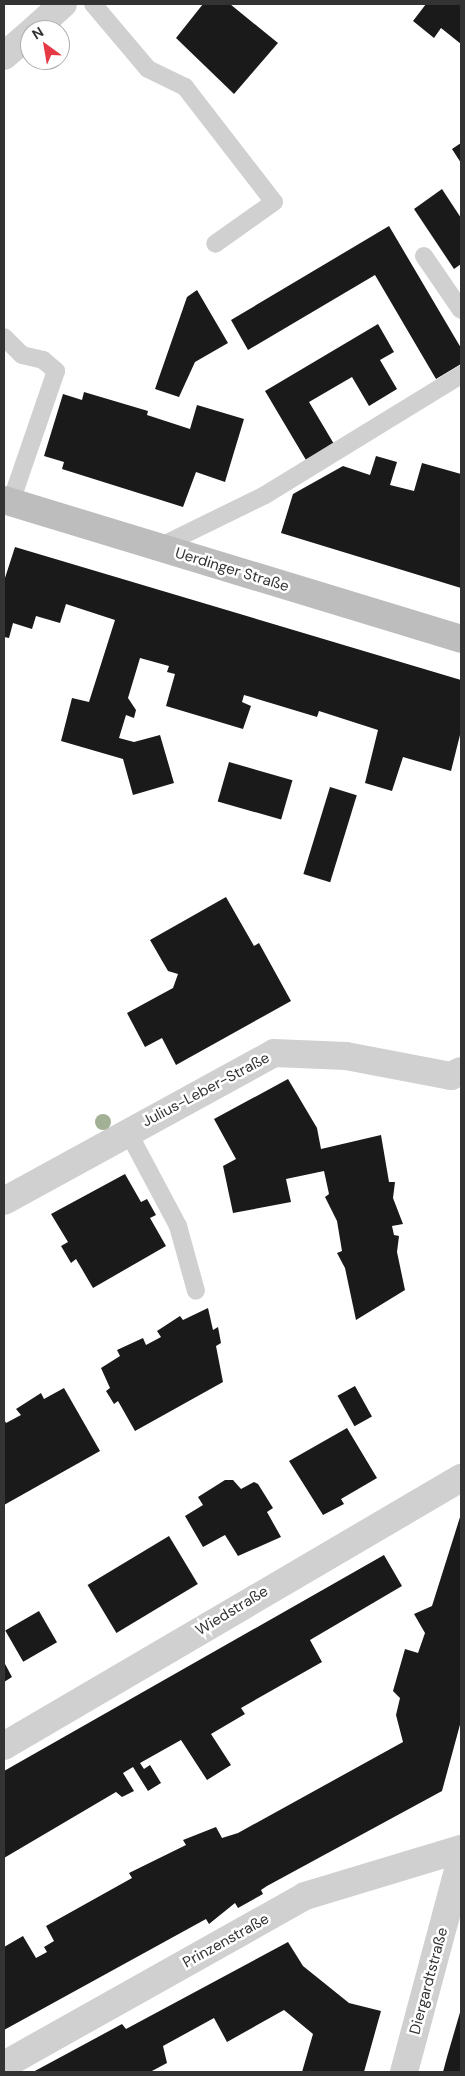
<!DOCTYPE html>
<html>
<head>
<meta charset="utf-8">
<style>
  body { margin:0 }
  #map { position:relative; width:465px; height:2076px; overflow:hidden; background:#fff; font-family:"DM Sans",sans-serif }
  div>[style] { position:absolute }
  [style*='--x'] { left:calc(var(--x)*1px); top:calc(var(--y)*1px); width:calc(var(--w)*1px); rotate:calc(var(--a)*1deg) }
  .building>* { inset:0; background:#1a1a1a; transform-origin:0 0 }
  .service>* { height:18px; margin:-9px; padding:0 9px; transform-origin:9px; border-radius:9px; background:#d0d0d0 }
  .minor>* { height:28px; margin:-14px; padding:0 14px; transform-origin:14px; border-radius:14px; background:#d0d0d0 }
  .tertiary>* { height:28px; margin:-14px; padding:0 14px; transform-origin:14px; border-radius:14px; background:#d0d0d0 }
  .secondary>* { height:28px; margin:-14px; padding:0 14px; transform-origin:14px; border-radius:14px; background:#bdbdbd }
  .trees>* { width:16px; height:16px; margin:-8px; border-radius:50%; background:#a2b095 }
  span { translate:-50% -50%; white-space:nowrap; text-align:center; line-height:1.15; -webkit-text-stroke:5px #fff; paint-order:stroke }
  .street-label { font-size:15px; color:#333 }
  .frame { position:absolute; inset:0; border:5px solid #333; pointer-events:none }
  .north { position:absolute; left:20px; top:20px; width:50px; height:50px; box-sizing:border-box; background:#fff; border:1px solid #adadad; border-radius:50%; rotate:328deg; font-size:14px; font-weight:700; line-height:20px; text-align:center; color:#333 }
  .north::after { content:''; display:block; margin:auto; width:18px; height:22px; background:#e63946; clip-path:polygon(50% 0,100% 100%,50% 72%,0 100%) }
</style>
</head>
<body>
<div id="map">
  <div class="building">
    <i style="clip-path:polygon(203px 4px,230px 4px,278px 43px,234px 94px,176px 38px)"></i>
    <i style="clip-path:polygon(426px 4px,461px 4px,461px 44px,441px 28px,434px 38px,413px 21px)"></i>
    <i style="clip-path:polygon(461px 143px,461px 163px,452px 149px)"></i>
    <i style="clip-path:polygon(442px 189px,461px 218px,461px 264px,454px 269px,414px 209px)"></i>
    <i style="clip-path:polygon(389px 226px,461px 348px,461px 364px,436px 379px,375px 275px,248px 350px,231px 320px)"></i>
    <i style="clip-path:polygon(197px 290px,228px 343px,195px 362px,179px 397px,155px 389px,187px 297px)"></i>
    <i style="clip-path:polygon(378px 324px,394px 352px,380px 360px,397px 389px,369px 406px,352px 377px,309px 402px,334px 444px,306px 460px,265px 391px)"></i>
    <i style="clip-path:polygon(84px 392px,148px 411px,147px 415px,190px 429px,197px 405px,244px 419px,225px 482px,196px 472px,183px 507px,62px 469px,64px 462px,44px 456px,63px 394px,82px 400px)"></i>
    <i style="clip-path:polygon(376px 456px,397px 462px,390px 485px,414px 491px,422px 463px,461px 474px,461px 588px,281px 533px,293px 494px,343px 466px,370px 475px)"></i>
    <i style="clip-path:polygon(15px 547px,461px 680px,461px 731px,451px 771px,403px 757px,392px 791px,365px 783px,378px 730px,319px 711px,317px 717px,244px 695px,242px 702px,251px 706px,243px 729px,166px 706px,175px 674px,167px 672px,169px 666px,140px 658px,128px 698px,136px 710px,134px 718px,126px 715px,119px 738px,134px 742px,160px 735px,174px 783px,133px 795px,123px 759px,61px 741px,72px 698px,89px 702px,115px 620px,66px 604px,60px 623px,36px 616px,32px 629px,13px 623px,9px 638px,4px 637px,4px 581px)"></i>
    <i style="left:229px;top:762px;width:66px;height:41px;rotate:16deg"></i>
    <i style="left:330px;top:787px;width:28px;height:91px;rotate:17deg"></i>
    <i style="clip-path:polygon(226px 897px,254px 946px,259px 943px,291px 1001px,176px 1065px,162px 1038px,145px 1047px,127px 1013px,173px 988px,178px 974px,168px 971px,150px 940px)"></i>
    <i style="clip-path:polygon(288px 1079px,317px 1128px,321px 1149px,381px 1135px,389px 1182px,395px 1182px,393px 1198px,403px 1224px,392px 1226px,394px 1235px,399px 1236px,397px 1252px,405px 1290px,356px 1320px,345px 1268px,337px 1253px,342px 1251px,337px 1221px,325px 1197px,329px 1194px,324px 1171px,286px 1179px,291px 1202px,233px 1213px,223px 1166px,236px 1159px,214px 1119px)"></i>
    <i style="clip-path:polygon(125px 1174px,141px 1202px,147px 1199px,156px 1215px,150px 1218px,166px 1246px,93px 1288px,76px 1259px,71px 1263px,61px 1246px,68px 1242px,51px 1214px)"></i>
    <i style="clip-path:polygon(208px 1308px,213px 1330px,218px 1327px,221px 1343px,216px 1346px,223px 1382px,135px 1431px,118px 1401px,114px 1404px,106px 1391px,110px 1388px,101px 1368px,120px 1356px,117px 1350px,143px 1338px,146px 1345px,161px 1337px,157px 1331px,180px 1316px,183px 1320px)"></i>
    <i style="left:355px;top:1386px;width:35px;height:20px;rotate:61deg"></i>
    <i style="clip-path:polygon(64px 1388px,100px 1451px,4px 1505px,4px 1419px,6px 1423px,21px 1415px,16px 1409px,41px 1393px,44px 1399px)"></i>
    <i style="clip-path:polygon(347px 1428px,377px 1478px,341px 1499px,344px 1504px,323px 1515px,289px 1461px)"></i>
    <i style="clip-path:polygon(225px 1480px,233px 1480px,241px 1489px,254px 1482px,258px 1484px,273px 1508px,267px 1512px,281px 1537px,238px 1556px,225px 1535px,203px 1547px,185px 1516px,203px 1505px,198px 1497px)"></i>
    <i style="clip-path:polygon(461px 1514px,461px 1721px,442px 1791px,267px 1886px,261px 1890px,263px 1894px,238px 1908px,235px 1903px,209px 1924px,206px 1919px,4px 2030px,4px 1947px,23px 1936px,36px 1958px,47px 1952px,44px 1947px,54px 1941px,46px 1926px,132px 1878px,129px 1873px,186px 1845px,183px 1840px,216px 1827px,222px 1838px,238px 1833px,403px 1742px,396px 1715px,400px 1698px,393px 1691px,405px 1649px,418px 1653px,425px 1633px,414px 1614px,432px 1606px)"></i>
    <i style="left:169px;top:1536px;width:56px;height:95px;rotate:59deg"></i>
    <i style="clip-path:polygon(384px 1555px,402px 1586px,310px 1640px,322px 1662px,241px 1708px,245px 1714px,211px 1734px,231px 1765px,207px 1780px,181px 1740px,140px 1763px,144px 1769px,150px 1765px,161px 1783px,148px 1791px,133px 1767px,123px 1773px,134px 1791px,122px 1797px,116px 1792px,4px 1858px,4px 1771px)"></i>
    <i style="left:39px;top:1611px;width:36px;height:39px;rotate:60deg"></i>
    <i style="clip-path:polygon(4px 1662px,12px 1677px,4px 1682px)"></i>
    <i style="clip-path:polygon(288px 1942px,303px 1966px,349px 2003px,381px 2011px,364px 2072px,302px 2072px,313px 2034px,284px 2010px,227px 2042px,214px 2018px,163px 2046px,167px 2063px,150px 2072px,33px 2072px,122px 2024px,126px 2029px)"></i>
    <i style="clip-path:polygon(461px 2009px,461px 2072px,443px 2072px,447px 2057px)"></i>
  </div>
  <div class="service">
    <i style="--x:93;--y:4;--w:85;--a:49.8"></i>
    <i style="--x:148;--y:69;--w:41;--a:25.9"></i>
    <i style="--x:185;--y:87;--w:145;--a:52.3"></i>
    <i style="--x:274;--y:202;--w:72;--a:144.6"></i>
    <i style="--x:424;--y:256;--w:65;--a:55.6"></i>
    <i style="--x:4;--y:337;--w:25;--a:45"></i>
    <i style="--x:22;--y:355;--w:22;--a:13"></i>
    <i style="--x:43;--y:360;--w:17;--a:40"></i>
    <i style="--x:56;--y:371;--w:139;--a:109"></i>
    <i style="--x:159;--y:547;--w:118;--a:-26.1"></i>
    <i style="--x:265;--y:495;--w:230;--a:-31.5"></i>
    <i style="--x:128;--y:1132;--w:106;--a:62"></i>
    <i style="--x:178;--y:1226;--w:67;--a:74.5"></i>
  </div>
  <div class="minor">
    <i style="--x:34;--y:30;--w:39;--a:-42"></i>
    <i style="--x:4;--y:56;--w:35;--a:-41"></i>
    <i style="--x:4;--y:1201;--w:308;--a:-28.7"></i>
    <i style="--x:274;--y:1053;--w:72;--a:2.4"></i>
    <i style="--x:346;--y:1056;--w:107;--a:10.8"></i>
    <i style="--x:451;--y:1076;--w:11;--a:-27"></i>
    <i style="--x:4;--y:1746;--w:530;--a:-30.39"></i>
    <i style="--x:4;--y:2065;--w:345;--a:-29.3"></i>
    <i style="--x:305;--y:1896;--w:163;--a:-16.8"></i>
  </div>
  <div class="tertiary">
    <i style="--x:404;--y:2072;--w:220;--a:-75"></i>
  </div>
  <div class="secondary">
    <i style="--x:4;--y:500;--w:478;--a:16.9"></i>
  </div>
  <div class="trees">
    <i style="left:103px;top:1122px"></i>
  </div>
  <div class="street-label">
    <span style="left:232px;top:570px;rotate:17deg">Uerdinger Straße</span>
    <span style="left:206px;top:1090px;rotate:-28deg">Julius-Leber-Straße</span>
    <span style="left:232px;top:1611px;rotate:-31deg">Wiedstraße</span>
    <span style="left:226px;top:1941px;rotate:-29deg">Prinzenstraße</span>
    <span style="left:429px;top:1981px;rotate:-75deg">Diergardtstraße</span>
  </div>
  <div class="frame"></div>
  <div class="north">N</div>
</div>
</body>
</html>
